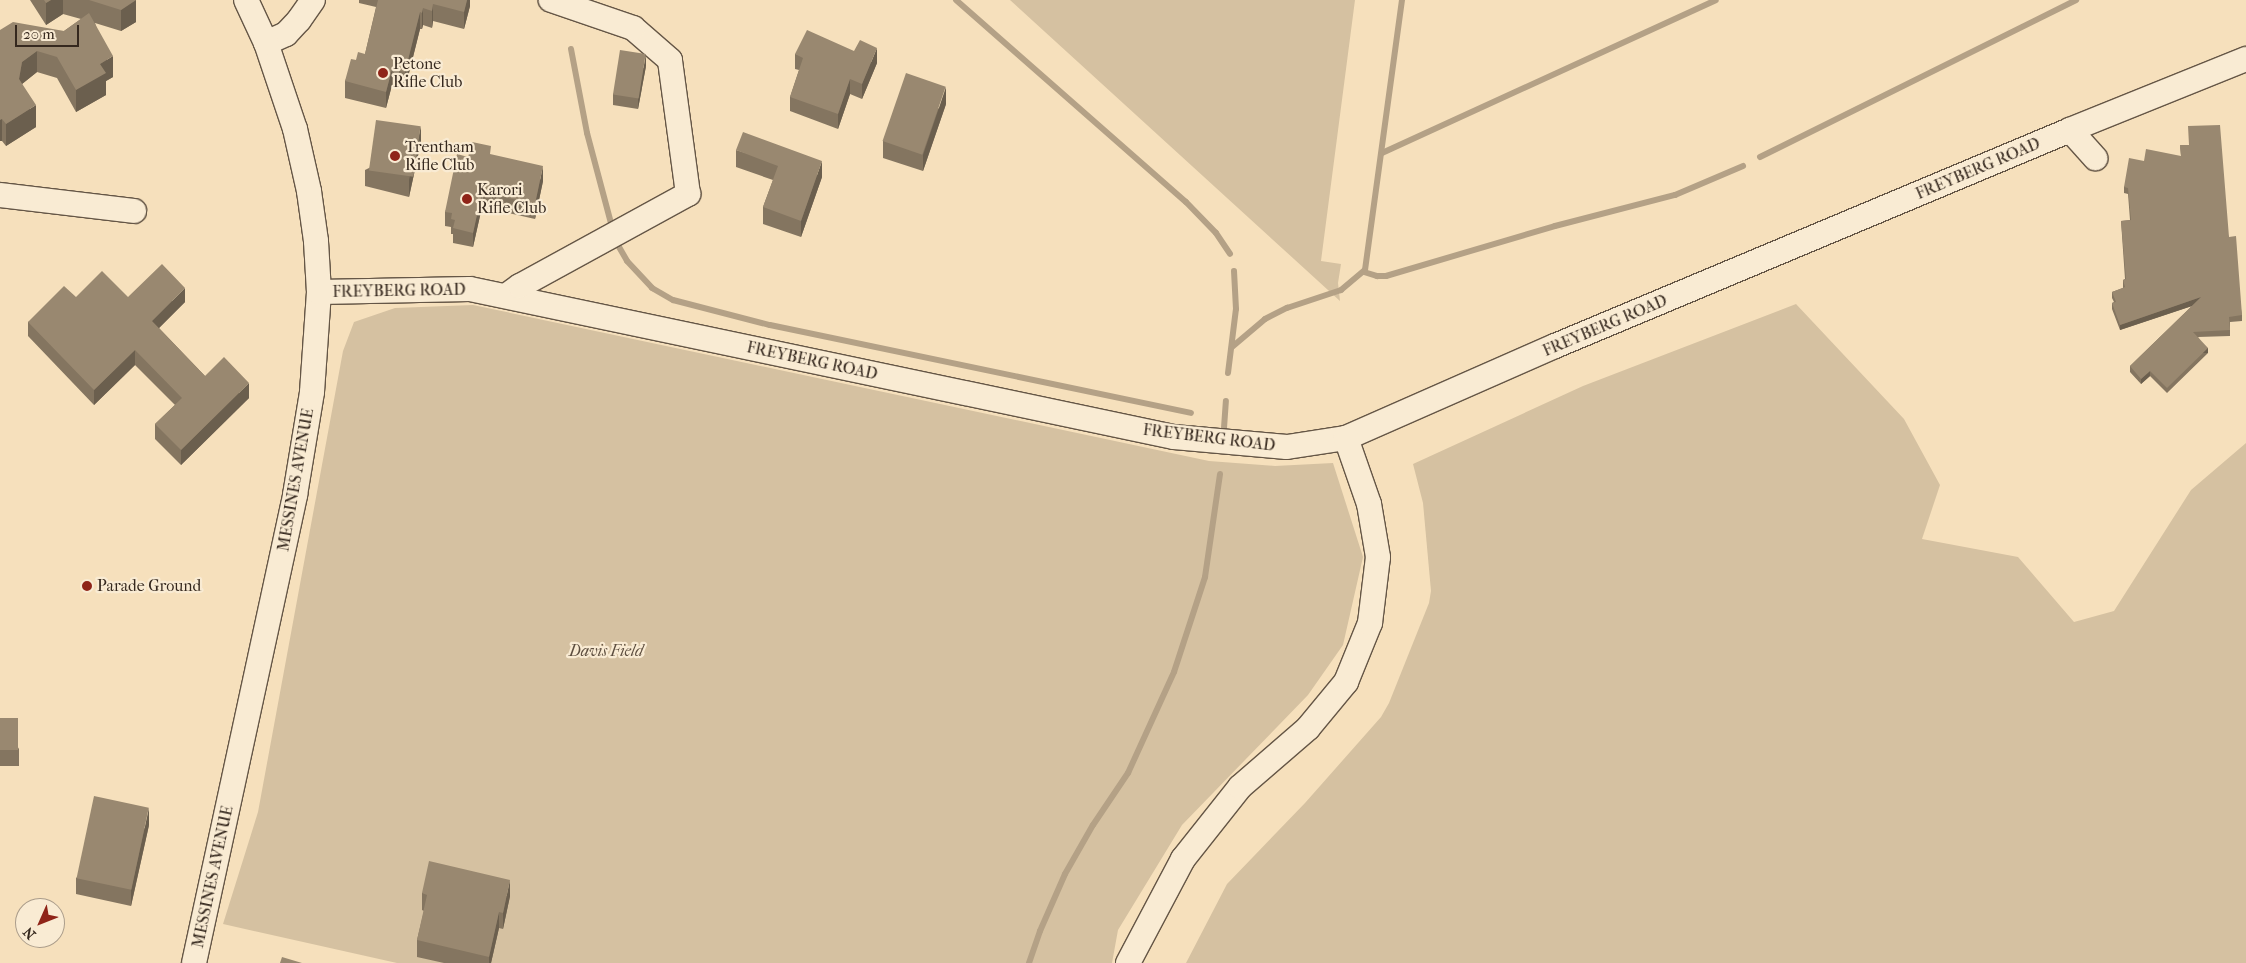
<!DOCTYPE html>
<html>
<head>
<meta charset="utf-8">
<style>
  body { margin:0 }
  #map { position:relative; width:2246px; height:963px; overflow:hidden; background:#f6e0bc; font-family:"IM FELL French Canon",serif }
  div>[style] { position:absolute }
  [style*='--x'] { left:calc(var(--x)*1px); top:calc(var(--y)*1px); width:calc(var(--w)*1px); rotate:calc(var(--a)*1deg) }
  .green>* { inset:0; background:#d5c1a1 }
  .stream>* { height:6px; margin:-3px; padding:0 3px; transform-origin:3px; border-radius:3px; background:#b4a186 }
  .roads { filter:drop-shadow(1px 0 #655646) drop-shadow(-1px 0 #655646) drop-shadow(0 1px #655646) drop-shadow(0 -1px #655646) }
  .minor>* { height:24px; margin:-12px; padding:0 12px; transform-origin:12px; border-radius:12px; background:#f9ebd3 }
  .wall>* { inset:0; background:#847560 }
  .shaded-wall>* { inset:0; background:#6b5f4e; transform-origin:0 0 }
  .building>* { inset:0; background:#998870; transform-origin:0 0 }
  .dots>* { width:14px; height:14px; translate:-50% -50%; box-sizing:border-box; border:2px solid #f9ebd3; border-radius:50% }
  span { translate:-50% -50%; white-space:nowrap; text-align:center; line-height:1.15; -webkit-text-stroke:4.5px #f9ebd3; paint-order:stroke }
  .poi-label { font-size:16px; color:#35281e }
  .left { translate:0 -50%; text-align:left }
  .street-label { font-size:16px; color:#35281e }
  .park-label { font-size:16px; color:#5d4e3f; font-style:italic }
  .north { position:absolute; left:15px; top:898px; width:50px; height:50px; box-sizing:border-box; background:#f9ebd3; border:1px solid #ab9d8b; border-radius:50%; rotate:226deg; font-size:14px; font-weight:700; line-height:20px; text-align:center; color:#35281e }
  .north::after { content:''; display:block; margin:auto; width:18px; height:22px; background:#8f2418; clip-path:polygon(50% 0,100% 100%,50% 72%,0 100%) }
  .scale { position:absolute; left:15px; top:25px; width:64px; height:22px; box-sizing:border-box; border:2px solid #35281e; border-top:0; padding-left:6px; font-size:15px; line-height:18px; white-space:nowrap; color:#35281e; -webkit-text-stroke:4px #f9ebd3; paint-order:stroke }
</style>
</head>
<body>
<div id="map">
  <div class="green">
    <i style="clip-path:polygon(1010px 0,1355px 0,1321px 261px,1341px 264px,1338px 283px,1340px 301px)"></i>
    <i style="clip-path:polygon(1796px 304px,1904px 419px,1940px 485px,1922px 539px,2018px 557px,2074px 622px,2114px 611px,2191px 490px,2246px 443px,2246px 963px,1186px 963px,1227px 884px,1305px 803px,1381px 717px,1389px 703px,1429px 603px,1431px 591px,1423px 503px,1413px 464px,1583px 386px)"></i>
    <i style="clip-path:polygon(473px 305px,1209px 461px,1275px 466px,1333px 463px,1363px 557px,1343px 645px,1308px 695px,1182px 825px,1118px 930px,1112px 963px,397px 963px,223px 924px,258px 812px,343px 351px,354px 322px,395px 308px)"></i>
  </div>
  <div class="stream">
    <i style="--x:956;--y:0;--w:306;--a:41.3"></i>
    <i style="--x:1186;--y:202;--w:43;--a:45.9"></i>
    <i style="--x:1216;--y:233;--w:25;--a:56"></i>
    <i style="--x:571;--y:49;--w:86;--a:79.2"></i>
    <i style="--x:587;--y:133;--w:101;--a:75.1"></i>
    <i style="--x:1382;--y:153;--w:367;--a:-24.6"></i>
    <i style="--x:1760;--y:157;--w:353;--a:-26.4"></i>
    <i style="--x:615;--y:240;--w:24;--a:60"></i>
    <i style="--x:627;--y:261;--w:37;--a:47"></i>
    <i style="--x:652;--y:288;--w:24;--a:30"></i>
    <i style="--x:673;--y:300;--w:100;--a:14.5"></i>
    <i style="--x:770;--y:325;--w:430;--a:11.8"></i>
    <i style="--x:1364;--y:272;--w:14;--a:17"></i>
    <i style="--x:1377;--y:276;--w:9;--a:0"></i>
    <i style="--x:1386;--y:276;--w:176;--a:-16.5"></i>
    <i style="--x:1555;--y:226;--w:124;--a:-14.5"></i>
    <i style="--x:1675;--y:195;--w:74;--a:-23.1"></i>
    <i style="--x:1232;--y:347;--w:43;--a:-40.3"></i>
    <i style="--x:1265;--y:319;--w:25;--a:-27"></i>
    <i style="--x:1287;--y:308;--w:57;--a:-18.4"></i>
    <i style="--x:1341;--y:290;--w:31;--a:-40"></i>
    <i style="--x:1365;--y:270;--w:273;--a:-82.2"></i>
    <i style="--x:1228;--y:373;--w:64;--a:-82.9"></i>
    <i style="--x:1236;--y:309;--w:38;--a:-93"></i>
    <i style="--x:1224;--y:428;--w:27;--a:-86"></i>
    <i style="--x:1029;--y:963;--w:34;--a:-71"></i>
    <i style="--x:1040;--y:931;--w:62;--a:-66.3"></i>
    <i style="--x:1065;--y:874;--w:56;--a:-60.3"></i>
    <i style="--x:1093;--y:825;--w:63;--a:-56.1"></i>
    <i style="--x:1128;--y:773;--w:111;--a:-65.5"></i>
    <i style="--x:1174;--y:672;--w:100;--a:-71.9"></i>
    <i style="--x:1205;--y:577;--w:104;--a:-81.7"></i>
  </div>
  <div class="roads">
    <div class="minor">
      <i style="--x:266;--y:43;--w:22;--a:-24"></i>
      <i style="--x:286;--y:34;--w:19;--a:-47"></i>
      <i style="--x:299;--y:20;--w:24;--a:-55"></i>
      <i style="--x:2070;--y:130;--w:38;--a:48"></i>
      <i style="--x:0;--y:195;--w:135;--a:6.8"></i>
      <i style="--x:319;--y:292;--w:151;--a:-1.1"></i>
      <i style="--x:470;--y:289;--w:719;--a:11.87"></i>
      <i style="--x:1174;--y:437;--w:113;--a:5.1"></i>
      <i style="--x:1287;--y:447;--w:60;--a:-8.7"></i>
      <i style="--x:1346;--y:438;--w:228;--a:-23.8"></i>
      <i style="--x:1555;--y:346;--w:558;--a:-22.75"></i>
      <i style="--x:2070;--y:130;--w:190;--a:-22"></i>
      <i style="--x:506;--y:296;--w:17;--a:-36"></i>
      <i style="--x:520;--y:286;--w:192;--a:-28.7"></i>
      <i style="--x:688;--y:194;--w:135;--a:-97.7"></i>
      <i style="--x:670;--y:60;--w:49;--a:-139.1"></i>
      <i style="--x:633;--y:28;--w:87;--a:-161.1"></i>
      <i style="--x:194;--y:963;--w:479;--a:-77.8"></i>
      <i style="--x:295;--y:495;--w:104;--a:-80.6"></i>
      <i style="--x:312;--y:392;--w:100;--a:-86"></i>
      <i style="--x:319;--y:292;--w:51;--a:-93.4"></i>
      <i style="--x:316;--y:241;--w:50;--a:-98"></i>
      <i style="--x:309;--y:191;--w:64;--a:-102.7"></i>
      <i style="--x:295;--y:129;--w:91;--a:-108.6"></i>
      <i style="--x:266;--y:43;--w:47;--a:-114.9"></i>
      <i style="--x:1128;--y:963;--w:118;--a:-62.1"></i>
      <i style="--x:1183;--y:859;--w:92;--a:-51.6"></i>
      <i style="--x:1240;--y:787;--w:90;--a:-40.9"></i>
      <i style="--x:1308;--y:728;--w:60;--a:-50.4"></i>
      <i style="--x:1346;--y:682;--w:64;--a:-67.9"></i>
      <i style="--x:1370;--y:623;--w:66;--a:-83.1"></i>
      <i style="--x:1378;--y:557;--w:54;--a:-99.6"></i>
      <i style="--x:1369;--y:504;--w:70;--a:-109.2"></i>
    </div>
  </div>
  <div class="wall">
    <i style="clip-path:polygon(30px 0,136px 0,136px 22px,121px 31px,95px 23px,113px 77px,106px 81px,106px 95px,76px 112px,57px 78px,37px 72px,22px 84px,36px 127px,6px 146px,2px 141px,0 30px,64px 31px,81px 19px,63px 14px,46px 25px)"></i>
    <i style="clip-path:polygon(359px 0,470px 0,470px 6px,464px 29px,433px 21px,432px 28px,423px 25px,422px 29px,420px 29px,405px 89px,392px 85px,386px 108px,345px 98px,345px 81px,356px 60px,365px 54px,376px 7px,359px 3px)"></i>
    <i style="clip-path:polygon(795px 54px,877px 63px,862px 99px,850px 94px,838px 129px,790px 111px,790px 97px,799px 70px,795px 69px)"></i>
    <i style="clip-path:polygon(646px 66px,638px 109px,613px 105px,613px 94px)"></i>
    <i style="clip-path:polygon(946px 104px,923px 171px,883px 158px,883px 141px)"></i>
    <i style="clip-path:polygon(421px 142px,409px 197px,365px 186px,365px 170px)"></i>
    <i style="clip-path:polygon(2180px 145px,2229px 237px,2242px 315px,2242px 321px,2230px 322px,2230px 336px,2198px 337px,2208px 353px,2167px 393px,2150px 376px,2141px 384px,2130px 372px,2130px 366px,2192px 306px,2120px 330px,2112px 309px,2112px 303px,2114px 302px,2112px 298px,2112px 292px,2123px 288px,2123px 280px,2125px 279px,2121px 221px,2130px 220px,2128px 194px,2124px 193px,2124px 187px,2144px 161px,2181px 156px)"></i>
    <i style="clip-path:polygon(736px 150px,822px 177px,801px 237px,763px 224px,763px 207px,773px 180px,736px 167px)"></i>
    <i style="clip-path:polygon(491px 155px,543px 181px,535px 219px,482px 207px,473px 247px,453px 243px,453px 234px,451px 234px,451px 227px,445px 226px,445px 212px,468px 157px)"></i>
    <i style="clip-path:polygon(76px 297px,128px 297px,185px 302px,159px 328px,205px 376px,249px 398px,181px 465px,155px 439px,155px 424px,175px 405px,135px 365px,94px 405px,28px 336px,28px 322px)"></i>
    <i style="clip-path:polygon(0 718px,19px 749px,19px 766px,0 766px)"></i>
    <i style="clip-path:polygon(149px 825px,131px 906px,76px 894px,76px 878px)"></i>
    <i style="clip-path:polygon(422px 893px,510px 896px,503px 929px,499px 928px,491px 963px,444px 963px,417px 957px,417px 940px,424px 911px,422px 910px)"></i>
  </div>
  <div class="shaded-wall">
    <i style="clip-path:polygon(51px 0,63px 0,63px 14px,46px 25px,46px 3px)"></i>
    <i style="clip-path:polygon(136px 0,136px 22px,121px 31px,121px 10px)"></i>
    <i style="clip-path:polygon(467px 0,470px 0,470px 6px,464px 29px,464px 12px)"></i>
    <i style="clip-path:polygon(433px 4px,433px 21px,432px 28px,432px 11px)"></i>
    <i style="clip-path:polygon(423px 8px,423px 25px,422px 29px,422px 13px)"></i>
    <i style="clip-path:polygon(420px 12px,420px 29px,405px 89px,405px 72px)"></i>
    <i style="clip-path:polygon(877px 48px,877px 63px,862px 99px,862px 84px)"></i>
    <i style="clip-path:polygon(37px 51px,37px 72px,22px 84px,19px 79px,22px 62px)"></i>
    <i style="clip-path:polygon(646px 54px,646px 66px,638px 109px,638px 98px)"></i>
    <i style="clip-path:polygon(113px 56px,113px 77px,106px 81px,106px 95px,76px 112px,76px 90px,100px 64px)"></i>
    <i style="clip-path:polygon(392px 69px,392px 85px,386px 108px,386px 92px)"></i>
    <i style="clip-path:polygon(850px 79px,850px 94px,838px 129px,838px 114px)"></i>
    <i style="clip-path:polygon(946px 87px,946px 104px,923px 171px,923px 155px)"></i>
    <i style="clip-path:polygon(36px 105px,36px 127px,6px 146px,6px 124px)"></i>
    <i style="left:2px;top:119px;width:22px;height:2px;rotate:90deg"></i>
    <i style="clip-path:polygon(421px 126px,421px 142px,409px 197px,409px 180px)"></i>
    <i style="clip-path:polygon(822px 161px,822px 177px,801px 237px,801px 221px)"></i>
    <i style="clip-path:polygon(543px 166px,543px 181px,535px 219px,535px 204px)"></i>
    <i style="clip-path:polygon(482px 192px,482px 207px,473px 247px,473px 233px)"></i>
    <i style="clip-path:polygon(185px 288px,185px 302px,152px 335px,152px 321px)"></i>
    <i style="clip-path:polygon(2201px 297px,2201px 303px,2120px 330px,2120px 325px)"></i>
    <i style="left:2208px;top:348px;width:5px;height:57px;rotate:90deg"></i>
    <i style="clip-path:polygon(135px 350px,135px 365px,94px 405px,94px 390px)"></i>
    <i style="clip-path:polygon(2150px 371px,2150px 376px,2141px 384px,2141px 379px)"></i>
    <i style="clip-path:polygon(249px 383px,249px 398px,181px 465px,181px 450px)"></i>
    <i style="clip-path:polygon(149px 808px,149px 825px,131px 906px,131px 890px)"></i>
    <i style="clip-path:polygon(510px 880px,510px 896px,503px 929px,503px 913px)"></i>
    <i style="clip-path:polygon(499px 912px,499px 928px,491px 963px,489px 963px,489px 957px)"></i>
  </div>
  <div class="building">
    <i style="clip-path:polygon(44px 0,51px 0,46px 3px)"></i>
    <i style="clip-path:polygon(89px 0,136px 0,121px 10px)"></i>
    <i style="clip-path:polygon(378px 0,467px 0,464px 12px,433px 4px,432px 11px,423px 8px,422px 13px,420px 12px,405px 72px,392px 69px,386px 92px,345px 81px,351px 59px,356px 60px,358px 52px,365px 54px)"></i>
    <i style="clip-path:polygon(89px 13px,113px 56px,100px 64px,106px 73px,76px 90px,57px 57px,37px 51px,22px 62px,19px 79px,36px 105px,6px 124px,2px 119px,0 120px,0 30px,13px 22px,64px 31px)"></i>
    <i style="clip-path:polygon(807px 30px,854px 51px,860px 40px,877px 48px,862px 84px,850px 79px,838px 114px,790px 97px,803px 58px,795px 54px)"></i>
    <i style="left:620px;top:50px;width:26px;height:45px;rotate:9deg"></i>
    <i style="left:906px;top:73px;width:42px;height:72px;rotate:19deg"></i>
    <i style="left:376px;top:120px;width:45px;height:51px;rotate:8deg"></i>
    <i style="clip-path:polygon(2220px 125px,2229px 237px,2236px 236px,2242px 315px,2229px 317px,2230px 330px,2193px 332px,2208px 348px,2167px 388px,2150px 371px,2141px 379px,2130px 366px,2201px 297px,2120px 325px,2112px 303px,2116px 302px,2112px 292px,2125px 287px,2123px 280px,2126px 279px,2121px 221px,2131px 220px,2128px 188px,2124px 187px,2129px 158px,2144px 161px,2146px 149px,2181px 156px,2180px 145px,2189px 145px,2188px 126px)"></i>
    <i style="clip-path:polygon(743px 132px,822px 161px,801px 221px,763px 207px,778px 166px,736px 150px)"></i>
    <i style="clip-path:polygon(472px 142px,491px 146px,490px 154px,543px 166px,535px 204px,482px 192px,473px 233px,453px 228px,455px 220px,451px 219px,452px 213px,445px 212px,457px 154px,468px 157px)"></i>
    <i style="clip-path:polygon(162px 264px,185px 288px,152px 321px,205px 376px,224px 357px,249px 383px,181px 450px,155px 424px,182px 398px,135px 350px,94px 390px,28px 322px,64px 286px,76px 297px,102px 271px,128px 297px)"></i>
    <i style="left:0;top:718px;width:18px;height:32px"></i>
    <i style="left:94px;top:796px;width:56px;height:84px;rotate:12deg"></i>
    <i style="clip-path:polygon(429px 861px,510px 880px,503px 913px,499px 912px,489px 957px,417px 940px,427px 895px,422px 893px)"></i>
    <i style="clip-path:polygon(282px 957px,302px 963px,280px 963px)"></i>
  </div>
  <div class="dots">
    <i style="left:383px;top:73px;background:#8f2418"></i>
    <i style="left:395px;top:156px;background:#8f2418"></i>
    <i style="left:467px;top:199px;background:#8f2418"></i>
    <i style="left:87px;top:586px;background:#8f2418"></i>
  </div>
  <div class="poi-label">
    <span class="left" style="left:393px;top:73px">Petone<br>Rifle Club</span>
    <span class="left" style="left:405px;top:156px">Trentham<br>Rifle Club</span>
    <span class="left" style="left:477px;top:199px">Karori<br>Rifle Club</span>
    <span class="left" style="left:97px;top:586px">Parade Ground</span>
  </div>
  <div class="street-label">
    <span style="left:1978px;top:169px;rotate:-23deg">FREYBERG ROAD</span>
    <span style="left:399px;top:291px;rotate:-1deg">FREYBERG ROAD</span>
    <span style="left:1605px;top:326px;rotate:-23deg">FREYBERG ROAD</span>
    <span style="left:812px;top:361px;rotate:12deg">FREYBERG ROAD</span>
    <span style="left:1209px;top:438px;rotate:7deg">FREYBERG ROAD</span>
    <span style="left:296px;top:480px;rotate:-80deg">MESSINES AVENUE</span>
    <span style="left:213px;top:877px;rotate:-78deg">MESSINES AVENUE</span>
  </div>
  <div class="park-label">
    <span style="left:606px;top:651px">Davis Field</span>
  </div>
  <div class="north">N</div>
  <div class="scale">20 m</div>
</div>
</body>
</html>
